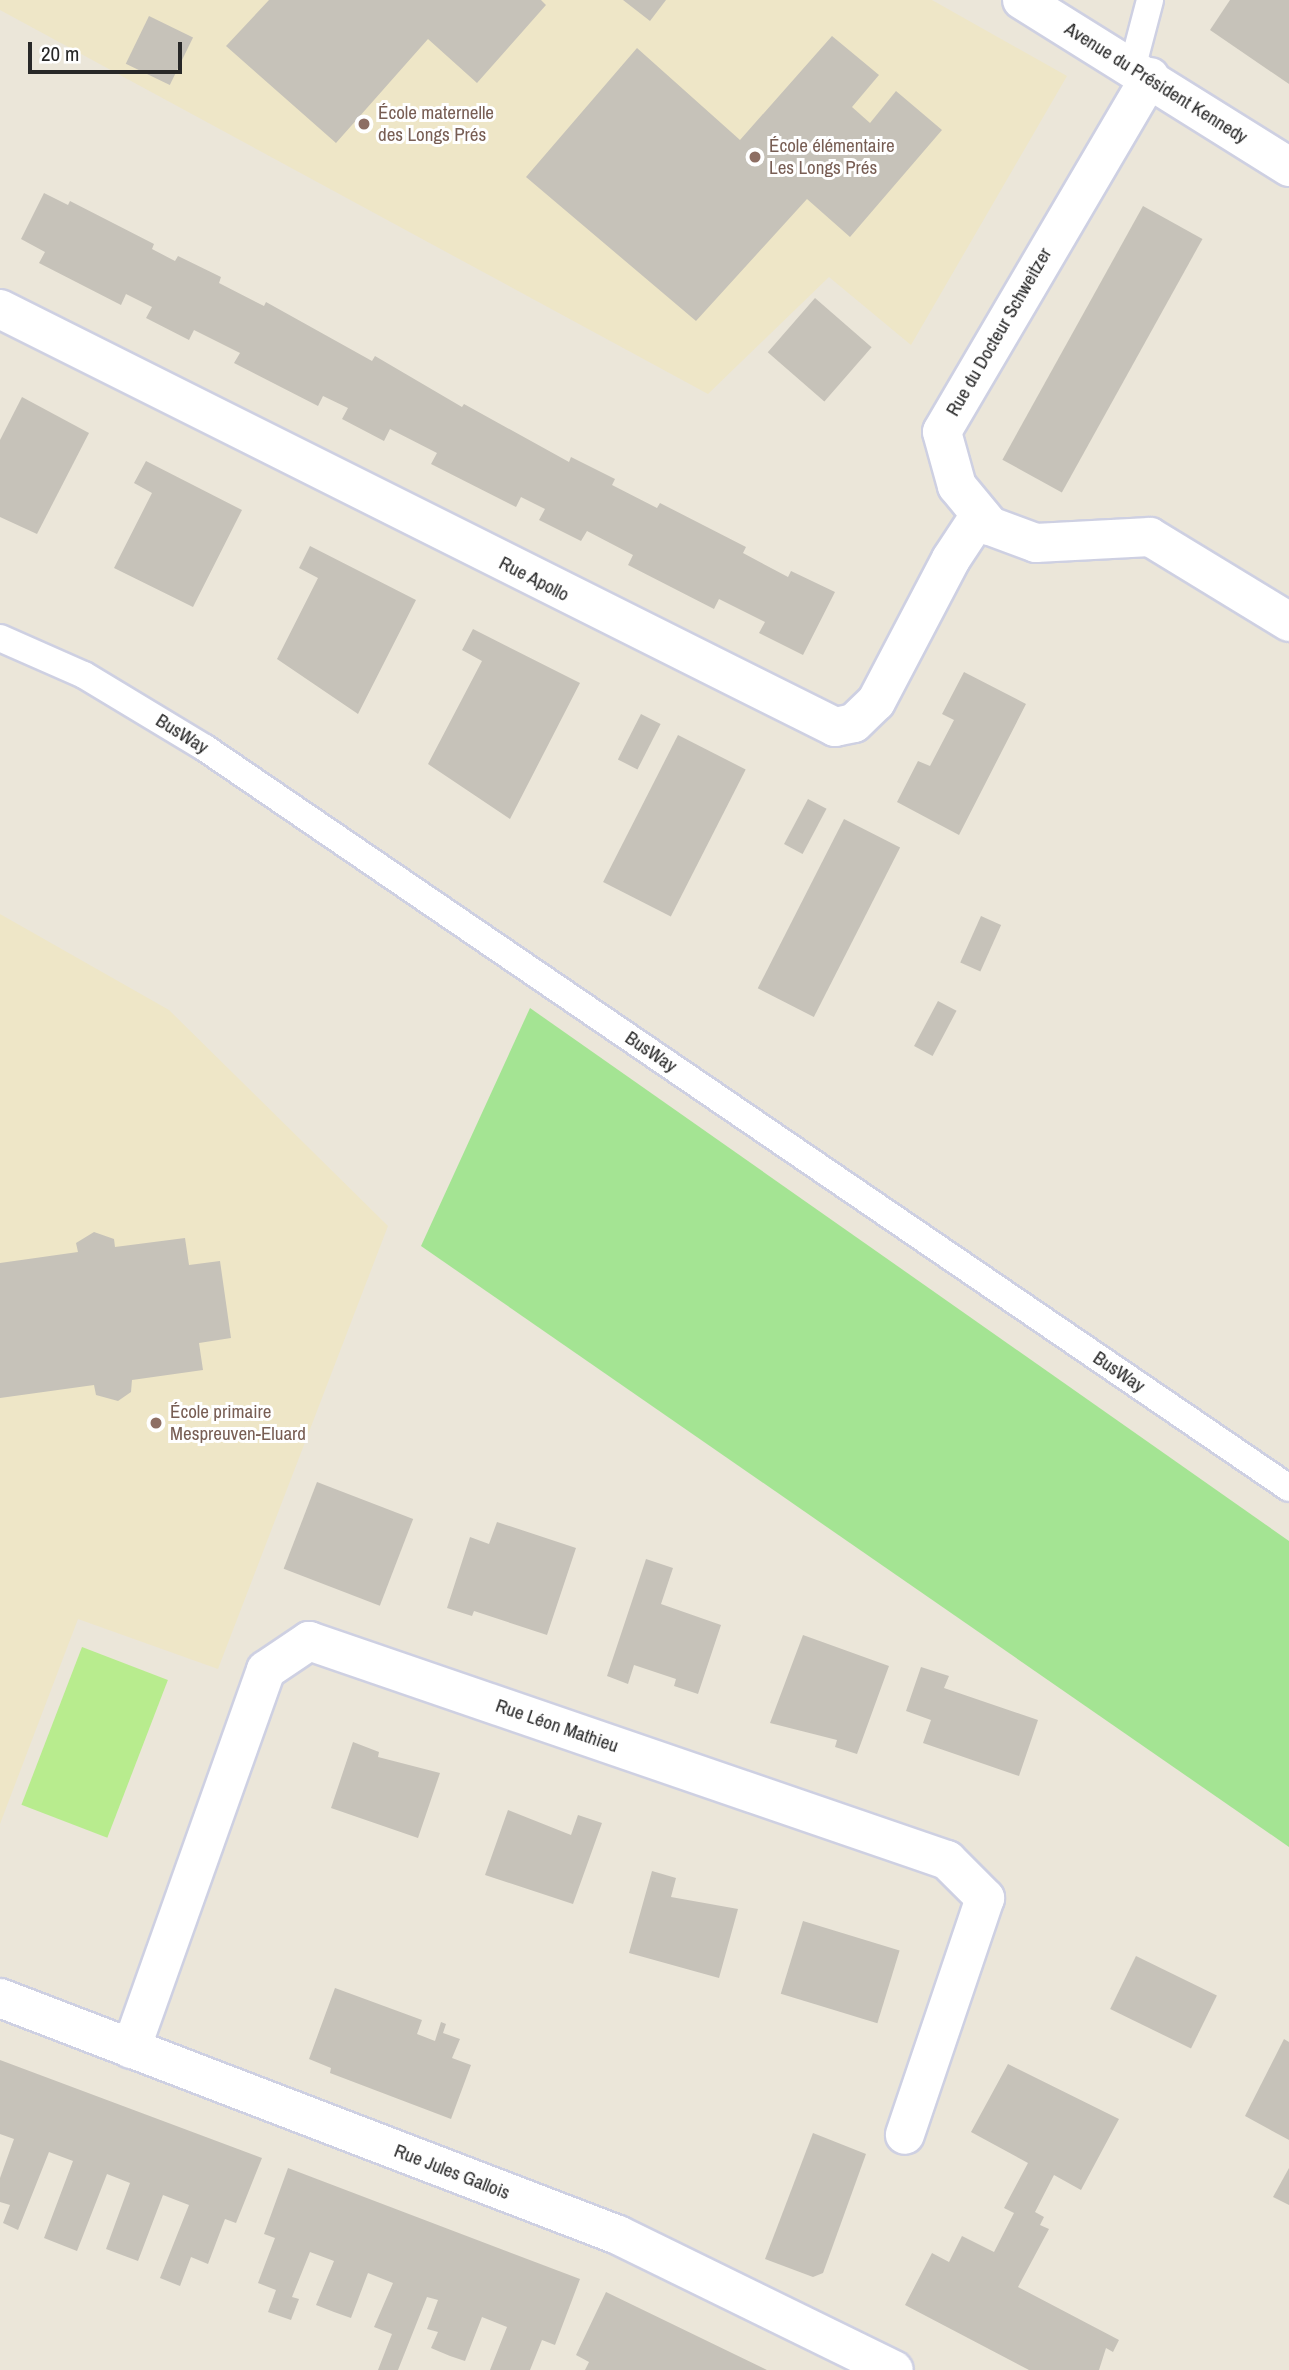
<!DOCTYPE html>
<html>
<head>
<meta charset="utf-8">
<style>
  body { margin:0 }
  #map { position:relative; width:1289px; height:2370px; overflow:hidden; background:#ebe6d9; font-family:"Archivo Narrow",sans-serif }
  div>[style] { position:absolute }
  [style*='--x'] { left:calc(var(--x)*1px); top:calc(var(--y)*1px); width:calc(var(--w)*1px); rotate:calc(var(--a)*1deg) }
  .education>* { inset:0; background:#eee6c7 }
  .green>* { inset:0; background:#a4e493 }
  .pitch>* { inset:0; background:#b8ec8e; transform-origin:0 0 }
  .building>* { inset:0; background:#c6c2b9; transform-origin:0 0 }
  .roads { filter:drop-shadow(2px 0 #ced0e2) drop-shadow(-2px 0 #ced0e2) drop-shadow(0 2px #ced0e2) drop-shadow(0 -2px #ced0e2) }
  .service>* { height:26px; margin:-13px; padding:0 13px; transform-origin:13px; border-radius:13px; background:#fff }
  .minor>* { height:38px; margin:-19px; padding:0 19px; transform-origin:19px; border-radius:19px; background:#fff }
  .dots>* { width:19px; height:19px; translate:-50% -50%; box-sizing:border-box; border:4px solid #fff; border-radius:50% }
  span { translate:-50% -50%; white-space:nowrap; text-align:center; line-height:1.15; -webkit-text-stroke:6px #fff; paint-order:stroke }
  .street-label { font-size:19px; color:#282828 }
  .education-label { font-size:19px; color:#785e54 }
  .left { translate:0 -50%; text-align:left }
  .scale { position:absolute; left:28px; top:42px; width:154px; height:32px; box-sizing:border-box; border:4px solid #282828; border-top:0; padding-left:9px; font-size:21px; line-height:24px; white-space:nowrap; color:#282828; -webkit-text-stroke:5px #fff; paint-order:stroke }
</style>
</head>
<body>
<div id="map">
  <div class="education">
    <i style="clip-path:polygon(0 0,932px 0,1067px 76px,911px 345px,829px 277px,708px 394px,0 10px)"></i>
    <i style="clip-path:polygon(0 914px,169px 1010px,388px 1226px,218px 1669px,78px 1619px,0 1824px)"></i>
  </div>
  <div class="green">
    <i style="clip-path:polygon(530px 1008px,1289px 1541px,1289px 1847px,421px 1246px)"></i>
  </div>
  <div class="pitch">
    <i style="left:82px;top:1647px;width:92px;height:169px;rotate:21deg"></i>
  </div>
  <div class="building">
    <i style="clip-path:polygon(269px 0,541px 0,546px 5px,477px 83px,428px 39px,336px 143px,226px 46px)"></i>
    <i style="clip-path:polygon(623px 0,666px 0,650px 21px)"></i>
    <i style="clip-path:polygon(1230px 0,1289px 0,1289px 84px,1210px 30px)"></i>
    <i style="left:149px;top:16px;width:49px;height:53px;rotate:26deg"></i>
    <i style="clip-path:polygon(832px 36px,879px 75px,852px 107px,870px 123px,896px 91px,942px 130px,850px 237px,807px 199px,696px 321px,526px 177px,637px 48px,740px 140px)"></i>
    <i style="clip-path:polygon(44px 193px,68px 205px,70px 201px,154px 244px,152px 249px,175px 261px,178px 256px,221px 277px,219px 283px,264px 306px,266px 302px,372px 361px,375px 356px,462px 407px,464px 404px,569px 462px,571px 457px,615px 479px,612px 485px,657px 508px,660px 503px,746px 547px,743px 553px,788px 577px,791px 571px,835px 592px,803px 655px,759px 633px,765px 622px,719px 599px,714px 609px,628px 565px,633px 555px,587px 531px,581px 541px,539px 520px,545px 509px,521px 497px,516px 507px,431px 464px,437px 453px,390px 429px,384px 441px,342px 419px,348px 408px,323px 396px,318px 406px,234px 363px,240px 353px,194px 330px,189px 340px,146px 318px,152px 307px,126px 294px,121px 305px,39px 263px,45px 252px,21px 239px)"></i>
    <i style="left:1143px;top:206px;width:68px;height:290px;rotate:29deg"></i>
    <i style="left:815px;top:298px;width:75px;height:72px;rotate:41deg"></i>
    <i style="clip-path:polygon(22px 397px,89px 433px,37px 534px,0 517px,0 440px)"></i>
    <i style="clip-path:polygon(146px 461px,242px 510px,193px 607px,114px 568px,152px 493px,134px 483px)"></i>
    <i style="clip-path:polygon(310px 546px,416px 600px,358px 714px,277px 659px,318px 578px,299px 568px)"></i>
    <i style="clip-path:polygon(473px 629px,580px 683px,510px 819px,428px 764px,482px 661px,462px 650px)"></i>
    <i style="clip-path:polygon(964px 672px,1026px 704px,959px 835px,897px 802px,918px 761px,930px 766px,954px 720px,942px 714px)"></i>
    <i style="left:641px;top:714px;width:22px;height:51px;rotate:27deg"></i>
    <i style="left:678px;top:735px;width:76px;height:165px;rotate:27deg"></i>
    <i style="left:808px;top:799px;width:21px;height:51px;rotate:28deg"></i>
    <i style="left:844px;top:819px;width:63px;height:190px;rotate:27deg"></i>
    <i style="left:981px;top:916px;width:22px;height:51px;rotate:24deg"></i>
    <i style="left:938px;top:1001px;width:21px;height:51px;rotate:28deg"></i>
    <i style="clip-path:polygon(94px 1232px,114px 1239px,115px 1247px,185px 1238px,189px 1265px,220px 1261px,231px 1338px,199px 1343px,203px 1370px,132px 1380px,131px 1392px,118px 1401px,96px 1395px,94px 1385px,0 1398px,0 1263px,78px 1252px,76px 1243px)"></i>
    <i style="left:317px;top:1482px;width:103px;height:93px;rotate:21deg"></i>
    <i style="clip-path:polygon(497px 1522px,576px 1548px,547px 1635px,474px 1611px,472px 1616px,447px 1608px,470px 1537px,489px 1544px)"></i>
    <i style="clip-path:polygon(646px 1559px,673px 1568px,661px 1604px,721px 1625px,698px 1694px,674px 1686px,676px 1679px,634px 1665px,628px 1684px,607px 1676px)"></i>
    <i style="clip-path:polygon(803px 1635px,889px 1666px,857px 1754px,835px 1747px,837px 1740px,770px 1723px)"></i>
    <i style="clip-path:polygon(921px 1667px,949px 1676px,944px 1688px,1038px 1720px,1019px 1776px,923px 1743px,931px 1720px,906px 1711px)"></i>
    <i style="clip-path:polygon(353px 1742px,379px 1752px,378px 1757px,440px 1773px,418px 1838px,331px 1808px)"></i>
    <i style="clip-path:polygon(508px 1810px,571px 1835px,578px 1815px,602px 1823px,573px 1904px,485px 1875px)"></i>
    <i style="clip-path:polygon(652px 1871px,676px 1878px,671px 1897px,738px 1909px,719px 1978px,629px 1953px)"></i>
    <i style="left:803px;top:1921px;width:101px;height:76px;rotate:17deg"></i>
    <i style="left:1136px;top:1956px;width:90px;height:59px;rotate:26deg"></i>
    <i style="clip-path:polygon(335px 1988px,422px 2020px,417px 2034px,435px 2041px,441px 2022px,446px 2024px,443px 2033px,460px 2039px,452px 2058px,471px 2065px,451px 2119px,330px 2073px,331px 2068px,309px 2059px)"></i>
    <i style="clip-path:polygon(1284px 2039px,1289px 2042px,1289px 2140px,1245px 2116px)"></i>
    <i style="clip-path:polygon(0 2060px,262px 2158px,236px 2223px,225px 2219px,208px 2264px,191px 2257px,180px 2286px,160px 2278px,189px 2205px,163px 2195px,138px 2261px,106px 2249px,130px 2183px,107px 2174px,77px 2251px,44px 2238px,73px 2161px,49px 2152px,18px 2230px,3px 2223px,10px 2205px,0 2202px,0 2178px,14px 2139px,0 2134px)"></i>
    <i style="clip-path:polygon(1008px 2064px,1119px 2119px,1081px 2190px,1054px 2175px,1035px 2212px,1044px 2217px,1040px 2225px,1049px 2229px,1018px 2287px,1119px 2340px,1113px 2352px,1106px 2348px,1099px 2370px,1029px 2370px,905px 2305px,932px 2253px,949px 2262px,962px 2236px,994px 2252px,1014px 2213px,1004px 2208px,1028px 2163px,971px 2132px)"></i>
    <i style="clip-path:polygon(813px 2133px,866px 2154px,823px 2273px,813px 2277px,765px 2259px)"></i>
    <i style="clip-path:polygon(288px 2168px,580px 2279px,555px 2345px,542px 2340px,530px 2370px,490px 2370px,507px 2327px,482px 2317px,465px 2361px,450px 2356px,431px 2348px,438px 2332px,427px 2329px,438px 2300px,427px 2297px,398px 2370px,378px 2370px,392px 2334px,374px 2327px,393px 2283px,368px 2273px,351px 2318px,334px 2312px,316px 2305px,334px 2261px,310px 2252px,292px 2297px,299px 2299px,291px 2320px,268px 2312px,276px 2290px,258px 2283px,275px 2238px,264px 2234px)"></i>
    <i style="clip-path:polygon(1289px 2168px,1289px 2205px,1273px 2197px)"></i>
    <i style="clip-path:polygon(606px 2292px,637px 2307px,767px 2370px,585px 2370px,589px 2362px,576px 2355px)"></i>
  </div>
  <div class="roads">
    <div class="service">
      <i style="--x:1133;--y:65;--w:67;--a:-75.3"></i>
      <i style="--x:0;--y:638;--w:92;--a:23.8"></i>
      <i style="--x:84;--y:675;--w:141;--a:31.1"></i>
      <i style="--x:205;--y:748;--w:1312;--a:34.32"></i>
    </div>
    <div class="minor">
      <i style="--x:1022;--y:0;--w:315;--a:32"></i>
      <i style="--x:1150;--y:77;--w:411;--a:120.4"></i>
      <i style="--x:942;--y:432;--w:56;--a:74.5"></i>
      <i style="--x:957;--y:486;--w:52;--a:50.5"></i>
      <i style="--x:990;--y:526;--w:49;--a:20.3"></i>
      <i style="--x:1036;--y:543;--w:114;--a:-3"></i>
      <i style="--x:1150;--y:537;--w:163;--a:31.4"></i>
      <i style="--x:0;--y:309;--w:934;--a:26.59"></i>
      <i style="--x:835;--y:727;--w:19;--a:-12"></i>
      <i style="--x:854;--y:723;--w:30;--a:-44"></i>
      <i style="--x:876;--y:702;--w:161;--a:-62.3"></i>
      <i style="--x:951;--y:559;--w:53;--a:-56.6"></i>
      <i style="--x:0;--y:1998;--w:662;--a:20.98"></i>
      <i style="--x:618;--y:2235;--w:307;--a:26.1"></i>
      <i style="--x:131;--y:2049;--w:402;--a:-70.4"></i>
      <i style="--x:266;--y:1670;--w:52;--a:-34"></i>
      <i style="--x:309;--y:1641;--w:675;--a:18.95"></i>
      <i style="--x:947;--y:1860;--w:54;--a:45"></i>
      <i style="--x:985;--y:1898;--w:250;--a:108.7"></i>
    </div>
  </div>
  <div class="dots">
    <i style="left:364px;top:124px;background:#8d6e63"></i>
    <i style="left:755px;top:157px;background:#8d6e63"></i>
    <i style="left:156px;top:1423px;background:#8d6e63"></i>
  </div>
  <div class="street-label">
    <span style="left:1156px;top:83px;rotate:32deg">Avenue du Président Kennedy</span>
    <span style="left:999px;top:332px;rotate:-60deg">Rue du Docteur Schweitzer</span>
    <span style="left:534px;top:579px;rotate:27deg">Rue Apollo</span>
    <span style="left:182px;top:734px;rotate:32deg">BusWay</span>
    <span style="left:651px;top:1052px;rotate:34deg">BusWay</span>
    <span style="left:1119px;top:1372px;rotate:34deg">BusWay</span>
    <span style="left:557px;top:1726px;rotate:19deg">Rue Léon Mathieu</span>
    <span style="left:452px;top:2172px;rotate:21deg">Rue Jules Gallois</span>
  </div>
  <div class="education-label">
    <span class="left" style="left:378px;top:124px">École maternelle<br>des Longs Prés</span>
    <span class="left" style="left:769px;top:157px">École élémentaire<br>Les Longs Prés</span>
    <span class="left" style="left:170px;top:1423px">École primaire<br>Mespreuven-Eluard</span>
  </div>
  <div class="scale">20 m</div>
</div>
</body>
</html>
